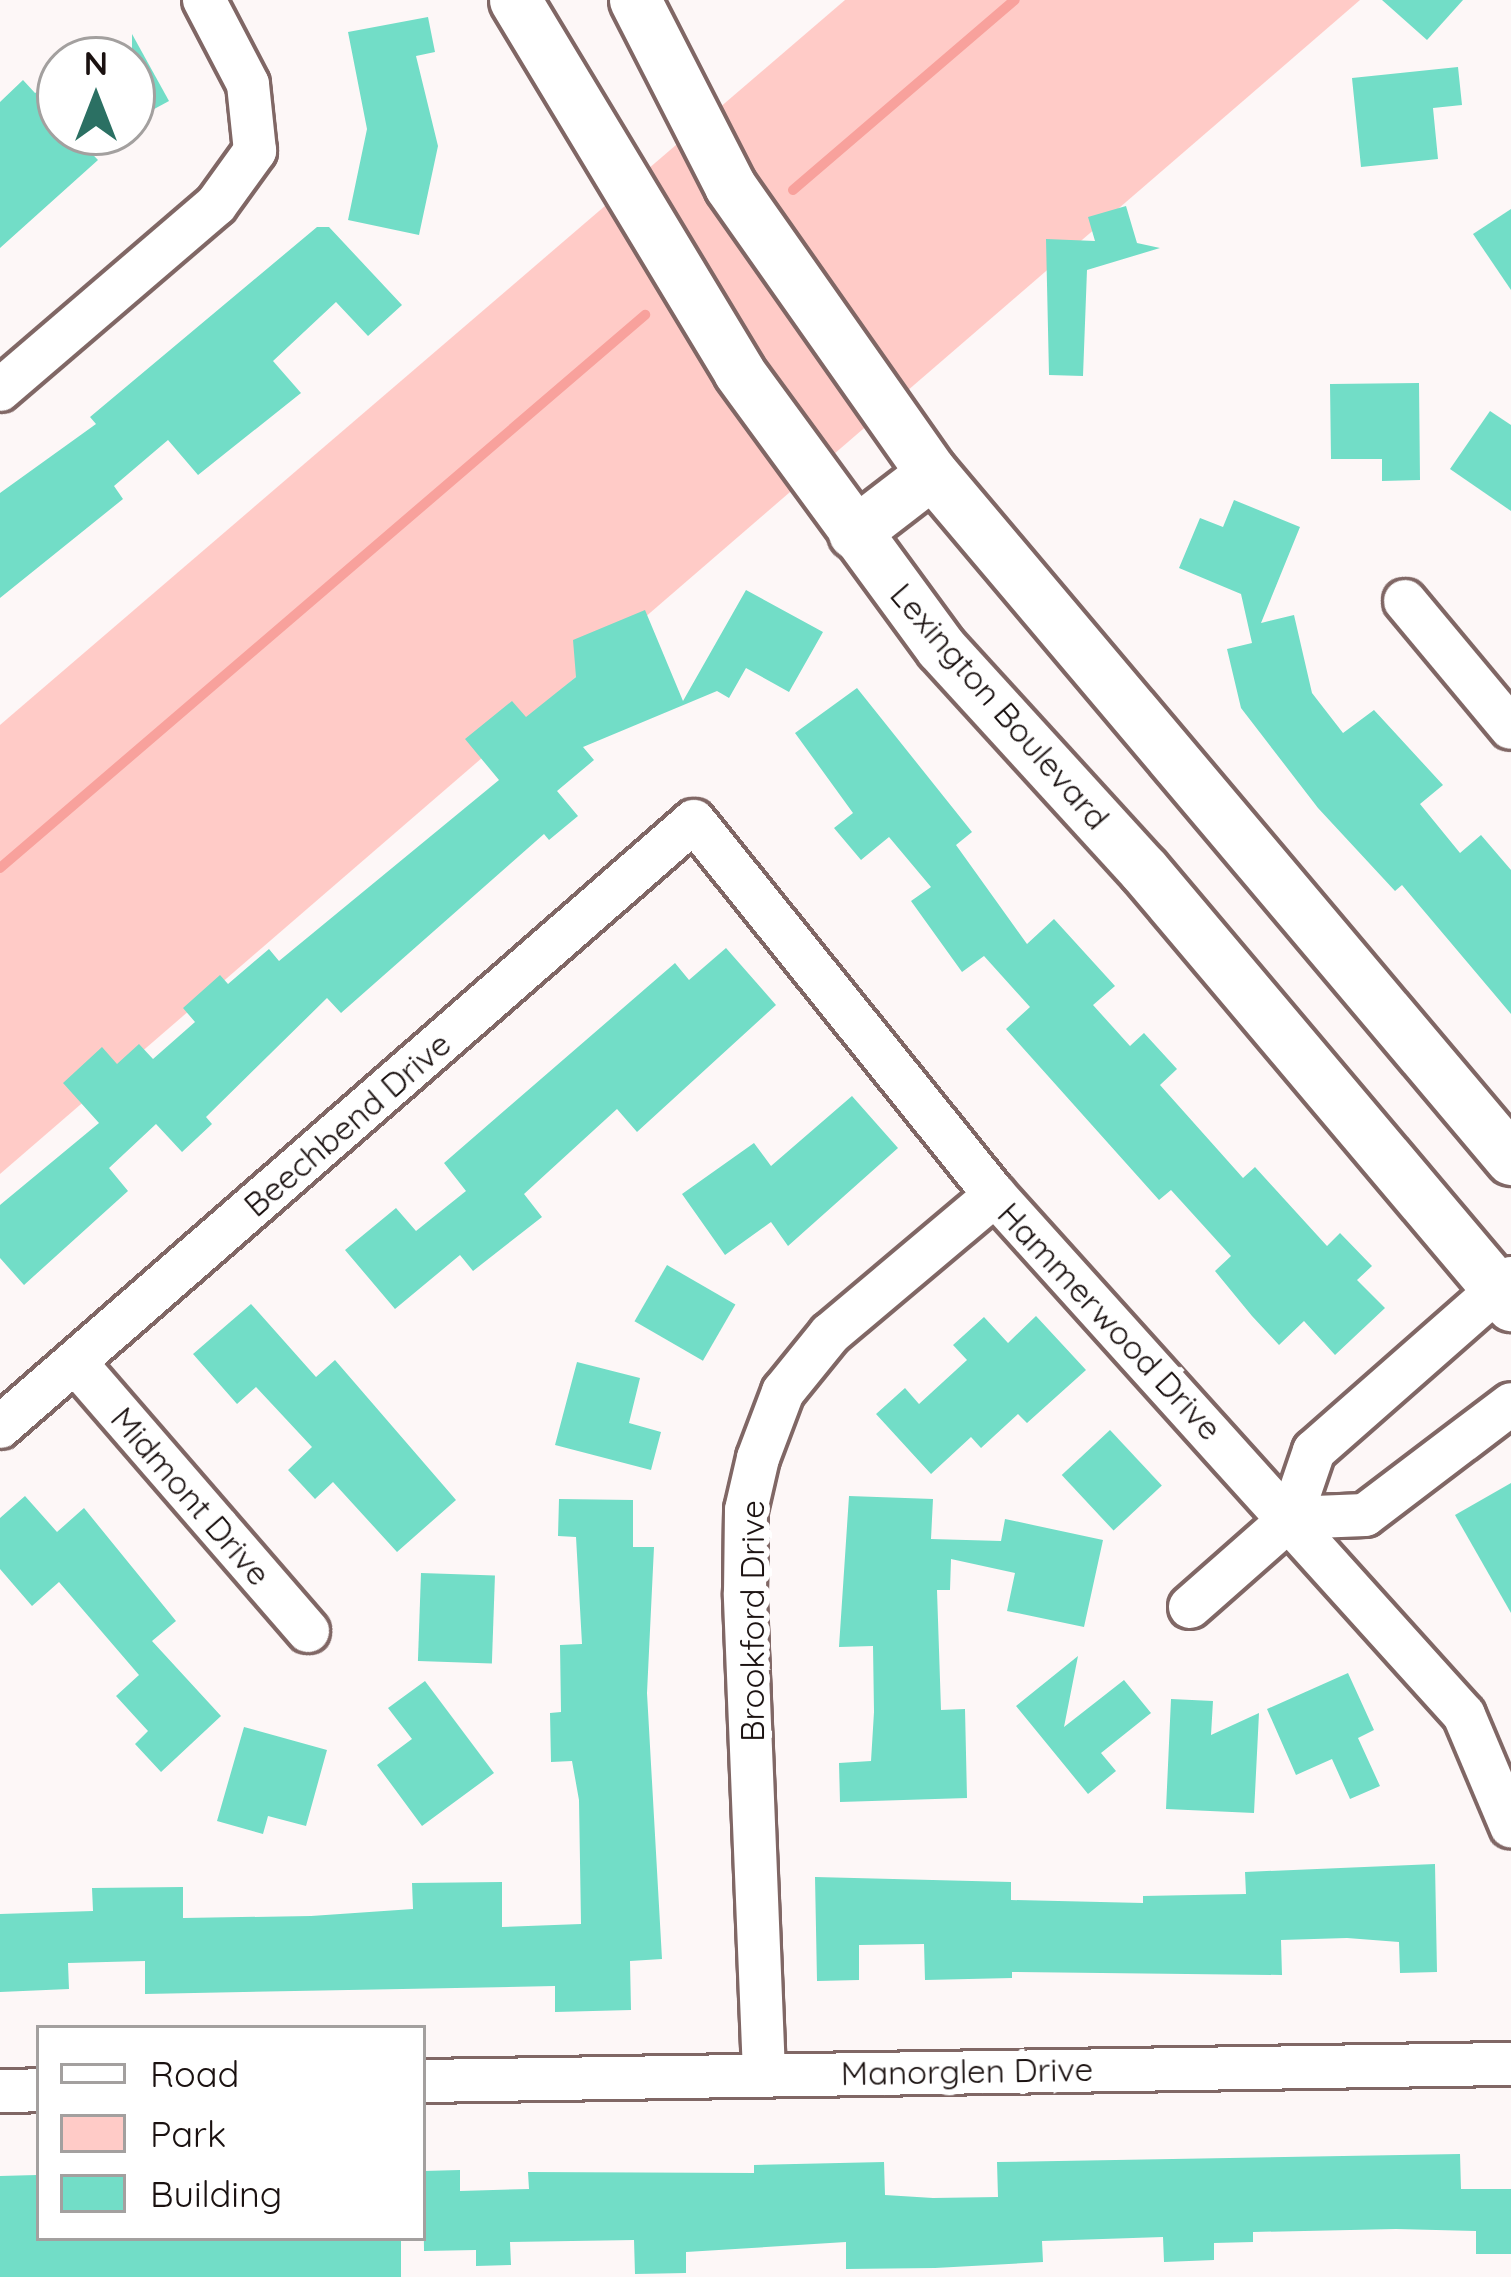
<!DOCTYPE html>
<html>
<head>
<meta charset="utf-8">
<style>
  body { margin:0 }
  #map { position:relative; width:1511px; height:2277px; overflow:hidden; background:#fdf7f7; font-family:Quicksand,sans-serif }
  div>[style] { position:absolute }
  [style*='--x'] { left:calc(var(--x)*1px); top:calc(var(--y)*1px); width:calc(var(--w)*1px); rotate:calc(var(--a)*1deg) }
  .green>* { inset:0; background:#ffcbc7 }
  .stream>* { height:10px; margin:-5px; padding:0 5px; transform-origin:5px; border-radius:5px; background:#f8a19c }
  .building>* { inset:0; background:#72ddc7; transform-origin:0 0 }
  .roads { filter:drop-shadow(3px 0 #806765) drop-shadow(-3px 0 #806765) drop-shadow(0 3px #806765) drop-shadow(0 -3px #806765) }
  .minor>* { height:42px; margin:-21px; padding:0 21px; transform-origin:21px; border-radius:21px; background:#fff }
  .tertiary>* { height:51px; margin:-25.5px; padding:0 25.5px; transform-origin:25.5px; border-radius:25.5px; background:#fff }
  span { translate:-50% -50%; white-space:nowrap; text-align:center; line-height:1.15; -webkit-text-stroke:12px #fff; paint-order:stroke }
  .street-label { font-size:33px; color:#1a1110 }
  .legend { position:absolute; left:36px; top:2025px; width:390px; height:216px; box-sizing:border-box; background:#fff; border:3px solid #a3a09f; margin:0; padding:15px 21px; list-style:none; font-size:36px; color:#1a1110 }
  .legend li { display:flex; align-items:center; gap:24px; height:60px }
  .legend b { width:60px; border:3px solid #a3a09f }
  .north { position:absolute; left:36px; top:36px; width:120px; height:120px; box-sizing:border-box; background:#fff; border:3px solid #a3a09f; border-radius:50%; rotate:0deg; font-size:33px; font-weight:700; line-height:48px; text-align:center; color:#1a1110 }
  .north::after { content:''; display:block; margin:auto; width:42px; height:54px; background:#2b7063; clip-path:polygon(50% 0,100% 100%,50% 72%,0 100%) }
</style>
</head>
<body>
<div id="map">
  <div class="green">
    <i style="clip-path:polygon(845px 0,1360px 0,0 1174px,0 725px)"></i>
  </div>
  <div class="stream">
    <i style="--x:793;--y:190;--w:292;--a:-40.6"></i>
    <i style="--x:0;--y:868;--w:850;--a:-40.61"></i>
  </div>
  <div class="building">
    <i style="clip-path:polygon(1382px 0,1463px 0,1427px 40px)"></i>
    <i style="clip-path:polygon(428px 17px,435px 52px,416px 56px,438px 146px,419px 235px,348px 220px,367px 129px,348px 32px)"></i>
    <i style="clip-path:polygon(132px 34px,169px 101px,132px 121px)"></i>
    <i style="clip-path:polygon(1458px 67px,1462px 105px,1433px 108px,1438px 159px,1361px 167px,1352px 78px)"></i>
    <i style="clip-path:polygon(23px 80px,35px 93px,60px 80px,60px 132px,71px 132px,98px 160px,0 248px,0 102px)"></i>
    <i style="clip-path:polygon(1126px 206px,1137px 243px,1160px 248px,1087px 270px,1083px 376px,1049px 375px,1046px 239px,1095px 241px,1088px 217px)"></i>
    <i style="clip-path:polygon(1511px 209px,1511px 290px,1473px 234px)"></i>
    <i style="clip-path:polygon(317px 227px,329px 227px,402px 305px,368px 336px,336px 302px,273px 361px,301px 393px,198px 475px,168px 440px,114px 486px,123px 499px,0 598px,0 493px,96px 424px,90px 417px)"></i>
    <i style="clip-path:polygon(1419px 383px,1420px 480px,1382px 481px,1382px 459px,1331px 459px,1330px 384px)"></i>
    <i style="clip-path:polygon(1490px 411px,1511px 425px,1511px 511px,1450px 469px)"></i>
    <i style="clip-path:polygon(1234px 500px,1300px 527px,1261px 623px,1294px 615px,1312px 693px,1343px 733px,1374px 710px,1443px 785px,1420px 804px,1460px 853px,1481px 835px,1511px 870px,1511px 1014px,1402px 885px,1395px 891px,1318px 808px,1241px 708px,1227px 649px,1252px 643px,1241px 594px,1179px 568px,1200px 518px,1223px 527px)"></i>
    <i style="clip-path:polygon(746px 590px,823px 632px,789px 692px,746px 668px,729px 698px,717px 691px,583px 747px,594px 760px,557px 791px,578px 816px,549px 840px,544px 834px,341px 1013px,327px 998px,206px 1117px,212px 1124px,182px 1152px,156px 1124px,109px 1168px,128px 1191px,24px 1285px,0 1258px,0 1205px,99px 1123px,63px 1083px,102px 1047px,117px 1064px,139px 1044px,153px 1059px,195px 1022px,183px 1008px,220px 975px,228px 984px,269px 949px,279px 961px,499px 780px,465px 739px,512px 701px,526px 717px,576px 677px,573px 640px,645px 610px,683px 701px)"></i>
    <i style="clip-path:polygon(857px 688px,972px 832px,956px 845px,1027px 944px,1054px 919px,1115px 986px,1093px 1005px,1130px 1046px,1144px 1033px,1177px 1069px,1160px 1085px,1243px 1178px,1255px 1167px,1327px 1246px,1340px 1233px,1372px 1266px,1357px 1280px,1385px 1308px,1335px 1355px,1304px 1321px,1279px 1345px,1252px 1316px,1215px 1271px,1231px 1256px,1171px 1190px,1159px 1200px,1006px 1029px,1030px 1007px,984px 956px,962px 972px,911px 901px,931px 887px,889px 837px,861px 860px,834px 828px,853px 813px,795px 733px)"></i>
    <i style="clip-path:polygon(726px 948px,776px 1005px,637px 1132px,617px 1109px,524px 1194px,542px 1217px,473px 1271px,460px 1255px,395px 1309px,345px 1250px,396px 1208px,416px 1231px,466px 1191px,444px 1163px,675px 963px,689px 980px)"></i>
    <i style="clip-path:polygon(852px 1096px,898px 1148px,788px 1246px,771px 1222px,725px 1255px,682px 1194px,754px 1143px,771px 1166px)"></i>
    <i style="left:667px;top:1265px;width:79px;height:65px;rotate:30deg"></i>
    <i style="clip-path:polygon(251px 1304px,316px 1377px,335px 1360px,456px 1500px,397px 1552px,333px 1482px,315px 1499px,288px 1470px,312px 1447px,256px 1387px,237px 1404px,193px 1354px)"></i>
    <i style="clip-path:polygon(1036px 1316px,1086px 1370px,1027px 1423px,1018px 1414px,981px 1448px,971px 1437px,931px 1474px,876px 1414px,905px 1388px,919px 1404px,967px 1360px,953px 1345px,984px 1317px,1008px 1343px)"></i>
    <i style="clip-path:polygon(577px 1362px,640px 1378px,629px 1423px,661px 1432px,651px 1470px,555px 1445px)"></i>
    <i style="left:1110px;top:1430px;width:76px;height:66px;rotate:47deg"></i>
    <i style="clip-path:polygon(1511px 1483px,1511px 1613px,1455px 1515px)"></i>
    <i style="clip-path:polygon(25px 1496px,57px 1532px,84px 1508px,176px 1621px,152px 1641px,221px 1716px,161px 1772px,135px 1744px,148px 1731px,116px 1696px,139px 1675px,59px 1582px,32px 1606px,0 1569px,0 1518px)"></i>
    <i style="clip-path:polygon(849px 1496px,933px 1499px,931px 1539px,1001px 1541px,1005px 1519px,1103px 1540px,1084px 1627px,1007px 1611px,1015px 1573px,951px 1559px,950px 1590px,937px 1590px,941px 1710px,965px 1709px,967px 1798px,840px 1802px,839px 1763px,871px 1761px,874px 1712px,873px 1646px,839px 1647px)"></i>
    <i style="clip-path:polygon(559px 1499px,633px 1500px,633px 1547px,654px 1547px,647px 1693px,662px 1959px,630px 1961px,631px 2010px,555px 2012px,555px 1986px,145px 1994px,145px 1961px,68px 1963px,69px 1989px,0 1992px,0 1914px,93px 1911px,92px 1888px,183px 1887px,183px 1918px,311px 1916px,413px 1909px,412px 1883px,502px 1882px,502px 1927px,581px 1924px,579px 1800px,572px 1761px,551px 1762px,550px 1713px,561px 1712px,560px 1645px,582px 1644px,576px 1537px,558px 1536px)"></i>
    <i style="left:421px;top:1573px;width:74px;height:88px;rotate:2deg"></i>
    <i style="clip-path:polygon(1078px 1656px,1064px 1727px,1124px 1680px,1151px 1713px,1101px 1753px,1116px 1771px,1088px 1794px,1016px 1706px)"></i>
    <i style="clip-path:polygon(1348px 1673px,1374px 1730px,1358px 1738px,1380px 1786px,1350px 1799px,1332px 1759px,1296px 1775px,1267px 1709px)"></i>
    <i style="clip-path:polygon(425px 1681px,494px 1773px,422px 1826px,377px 1765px,412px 1739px,388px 1708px)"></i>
    <i style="clip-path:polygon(1171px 1699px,1213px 1701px,1211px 1735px,1259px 1713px,1254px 1813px,1166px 1809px)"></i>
    <i style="clip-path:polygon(244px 1727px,327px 1750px,306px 1826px,268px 1816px,263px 1834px,217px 1821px)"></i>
    <i style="clip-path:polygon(1435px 1864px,1437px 1972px,1400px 1973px,1399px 1942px,1347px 1938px,1281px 1940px,1282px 1975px,1012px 1972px,1012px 1978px,925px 1980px,924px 1944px,859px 1945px,859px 1980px,817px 1981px,815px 1877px,1011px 1882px,1011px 1900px,1143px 1903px,1143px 1896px,1246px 1894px,1245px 1872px)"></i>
    <i style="clip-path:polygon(1460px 2154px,1461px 2189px,1511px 2189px,1511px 2254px,1476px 2254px,1476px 2231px,1396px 2229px,1253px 2232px,1253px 2242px,1214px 2243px,1214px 2260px,1164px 2262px,1163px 2237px,1042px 2241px,1043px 2262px,935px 2268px,846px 2269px,846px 2242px,686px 2252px,686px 2273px,635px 2274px,634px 2240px,510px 2242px,511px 2265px,476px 2266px,476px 2250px,424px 2251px,423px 2171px,460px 2170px,460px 2191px,529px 2189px,528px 2172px,754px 2173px,754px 2165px,884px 2162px,885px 2195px,933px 2198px,998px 2197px,997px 2162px)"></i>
    <i style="clip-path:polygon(37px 2175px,39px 2238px,401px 2238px,401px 2277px,0 2277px,0 2176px)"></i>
  </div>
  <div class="roads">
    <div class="minor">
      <i style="--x:0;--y:390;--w:284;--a:-40.6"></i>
      <i style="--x:216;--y:205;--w:67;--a:-54.2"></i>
      <i style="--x:255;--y:151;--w:67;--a:-96"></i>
      <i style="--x:248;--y:84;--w:95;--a:-117.6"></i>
      <i style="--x:1405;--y:601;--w:165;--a:50.2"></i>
      <i style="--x:75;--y:1362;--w:356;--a:49.1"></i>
      <i style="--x:0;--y:1427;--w:921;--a:-41.13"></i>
      <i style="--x:694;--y:821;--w:480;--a:51.2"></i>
      <i style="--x:995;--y:1195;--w:700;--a:47.95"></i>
      <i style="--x:1464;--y:1715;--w:121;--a:67.1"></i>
      <i style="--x:1291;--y:1518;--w:74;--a:-2.3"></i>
      <i style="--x:1365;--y:1515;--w:183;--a:-37.2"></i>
      <i style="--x:1190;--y:1607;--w:135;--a:-41.4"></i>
      <i style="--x:1291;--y:1518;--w:71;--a:-71.1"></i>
      <i style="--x:1314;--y:1451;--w:262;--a:-41.3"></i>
      <i style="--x:764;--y:2073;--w:480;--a:-92.3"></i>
      <i style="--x:745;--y:1593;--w:83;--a:-89.3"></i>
      <i style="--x:746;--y:1510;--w:53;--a:-77"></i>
      <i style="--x:758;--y:1458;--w:71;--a:-69.3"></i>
      <i style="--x:783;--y:1392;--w:75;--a:-51"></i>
      <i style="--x:830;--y:1334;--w:216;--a:-40.1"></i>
      <i style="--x:423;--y:2081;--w:1088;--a:-0.9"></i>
      <i style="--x:0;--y:2091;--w:39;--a:-1"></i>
    </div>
    <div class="tertiary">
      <i style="--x:515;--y:0;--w:434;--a:58.9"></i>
      <i style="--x:739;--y:372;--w:342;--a:53.8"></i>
      <i style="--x:941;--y:648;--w:299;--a:47.6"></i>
      <i style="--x:1143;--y:869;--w:571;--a:49.83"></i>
      <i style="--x:635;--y:0;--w:209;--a:62.9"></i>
      <i style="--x:730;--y:186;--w:351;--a:54.9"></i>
      <i style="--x:932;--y:473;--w:898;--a:49.83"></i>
      <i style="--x:854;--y:533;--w:98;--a:-37.6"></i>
    </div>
  </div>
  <div class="street-label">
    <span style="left:1000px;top:706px;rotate:49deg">Lexington Boulevard</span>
    <span style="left:347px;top:1124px;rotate:-41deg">Beechbend Drive</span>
    <span style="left:1110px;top:1321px;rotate:47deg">Hammerwood Drive</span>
    <span style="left:191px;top:1496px;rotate:49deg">Midmont Drive</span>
    <span style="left:752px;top:1621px;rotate:-90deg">Brookford Drive</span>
    <span style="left:967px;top:2071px;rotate:-1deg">Manorglen Drive</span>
  </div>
  <ul class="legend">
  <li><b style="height:15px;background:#fff"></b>Road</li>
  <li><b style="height:33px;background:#ffcbc7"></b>Park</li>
  <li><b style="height:33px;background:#72ddc7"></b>Building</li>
  </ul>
  <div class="north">N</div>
</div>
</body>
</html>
